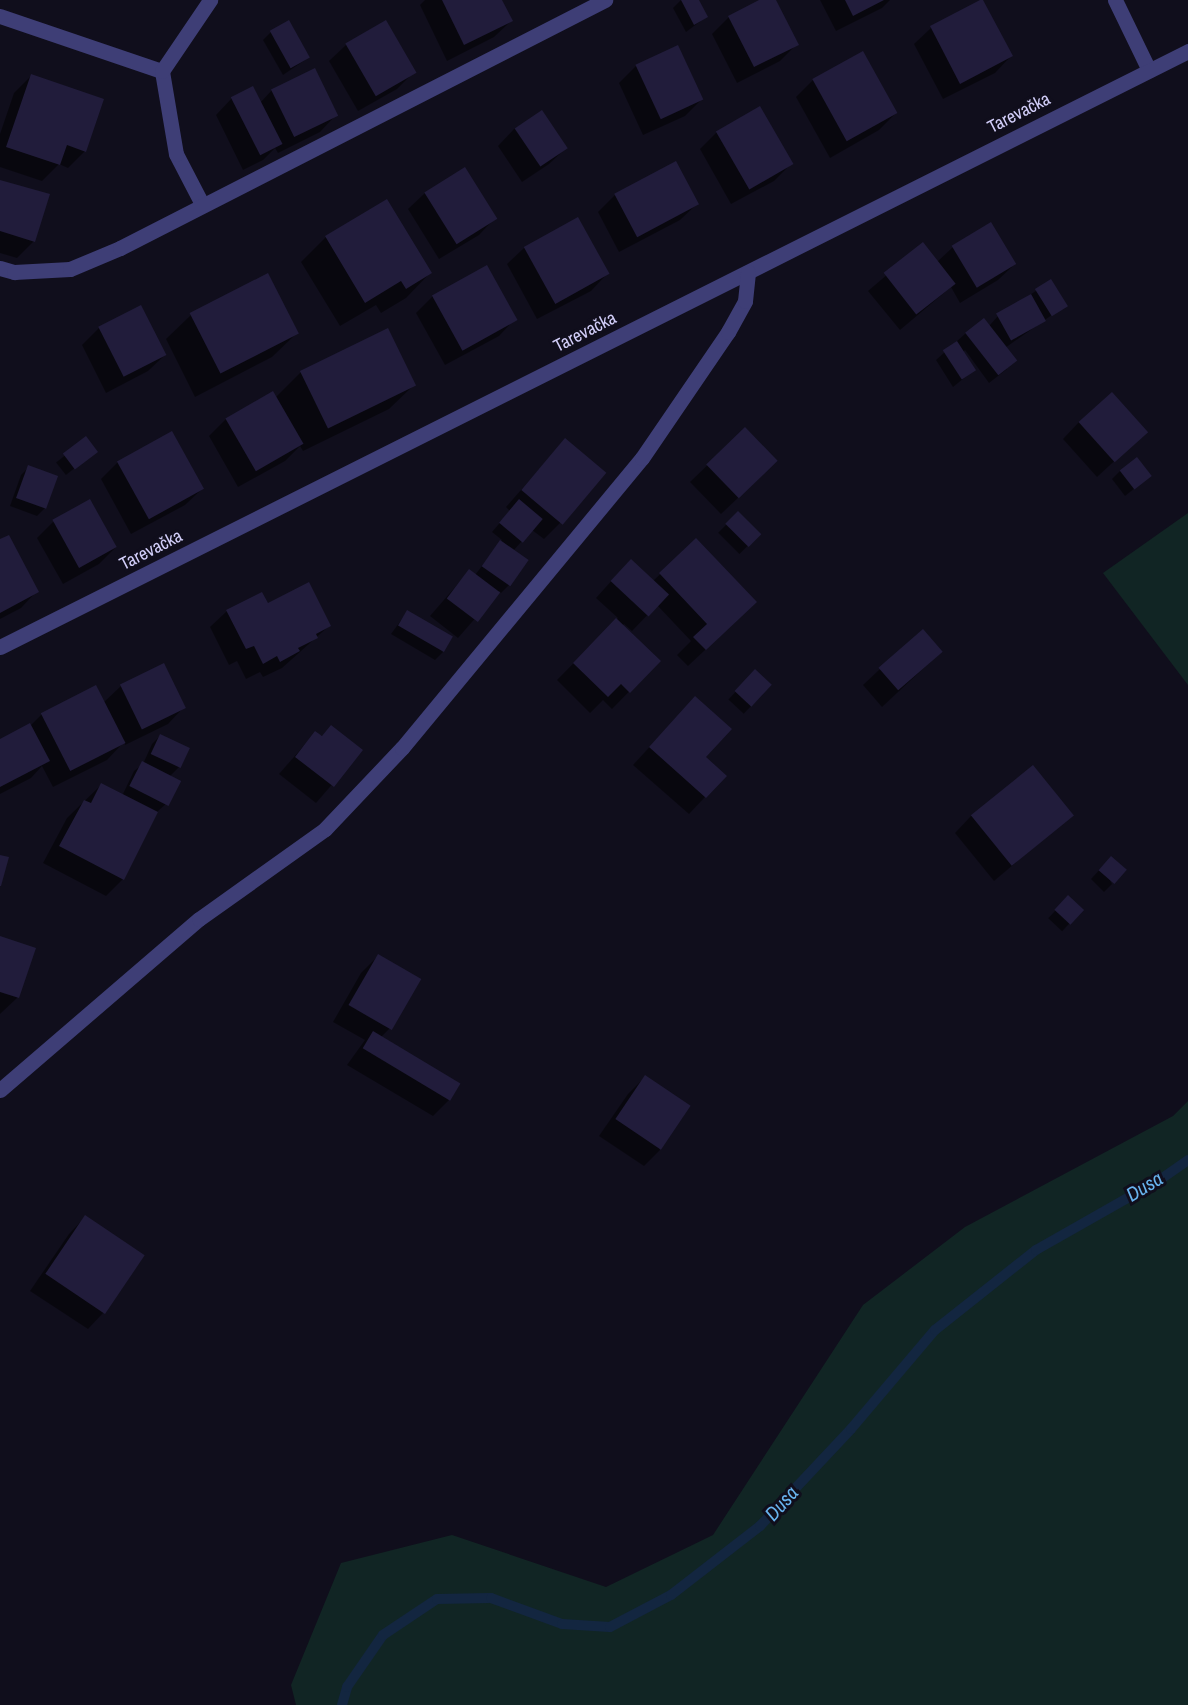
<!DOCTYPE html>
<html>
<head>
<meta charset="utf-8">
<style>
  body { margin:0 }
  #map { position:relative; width:1188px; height:1705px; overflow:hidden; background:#100e1c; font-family:"Archivo Narrow",sans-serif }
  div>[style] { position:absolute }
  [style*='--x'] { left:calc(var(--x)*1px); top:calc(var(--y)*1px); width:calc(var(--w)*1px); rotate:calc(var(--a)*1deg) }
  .green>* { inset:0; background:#112524 }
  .shadow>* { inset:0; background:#0007; transform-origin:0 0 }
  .stream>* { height:10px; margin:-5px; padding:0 5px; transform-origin:5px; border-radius:5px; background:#132640 }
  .building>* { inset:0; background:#211c3b; transform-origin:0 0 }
  .street>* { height:15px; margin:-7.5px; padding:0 7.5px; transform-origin:7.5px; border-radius:7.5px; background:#3e3e76 }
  span { translate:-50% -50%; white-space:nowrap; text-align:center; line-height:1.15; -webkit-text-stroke:6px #100e1c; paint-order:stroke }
  .street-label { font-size:18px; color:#d2cef9 }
  .water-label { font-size:20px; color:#68b3ee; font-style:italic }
</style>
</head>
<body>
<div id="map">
  <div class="green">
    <i style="clip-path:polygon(1188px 513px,1188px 685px,1103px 573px)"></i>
    <i style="clip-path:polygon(1188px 1101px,1188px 1705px,296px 1705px,291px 1685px,341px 1563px,452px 1535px,606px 1587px,713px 1535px,863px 1305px,965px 1227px,1173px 1116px)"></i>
  </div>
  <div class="shadow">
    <i style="clip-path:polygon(425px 0,501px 0,511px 21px,494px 37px,447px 61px,420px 5px)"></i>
    <i style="clip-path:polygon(681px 0,697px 0,706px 17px,686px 32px,673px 8px)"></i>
    <i style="clip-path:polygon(762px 0,774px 0,797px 44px,780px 61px,737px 83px,712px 34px,729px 17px)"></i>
    <i style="clip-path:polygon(820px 0,890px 0,882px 8px,836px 31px)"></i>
    <i style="clip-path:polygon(931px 28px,1011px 56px,995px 73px,943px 99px,914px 44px)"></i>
    <i style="clip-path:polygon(271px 32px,308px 58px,283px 75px,263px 40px)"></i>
    <i style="clip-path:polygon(346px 45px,414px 72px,397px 89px,358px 111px,329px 61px)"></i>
    <i style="clip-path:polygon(862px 53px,896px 113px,879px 130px,830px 158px,796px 97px,813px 80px)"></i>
    <i style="clip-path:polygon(636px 66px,702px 99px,685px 116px,643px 135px,619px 83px)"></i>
    <i style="clip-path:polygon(31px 76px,85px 151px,68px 168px,59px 164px,42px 181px,0 167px,0 134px,14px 93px)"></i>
    <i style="clip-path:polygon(272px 90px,336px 115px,320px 132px,278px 153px,275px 148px,263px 160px,243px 170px,216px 115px,232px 98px,260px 103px)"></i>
    <i style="clip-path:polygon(542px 112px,566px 148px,549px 164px,522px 182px,498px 146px,514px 129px)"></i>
    <i style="clip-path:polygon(717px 132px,791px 164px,774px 181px,731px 204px,700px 149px)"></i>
    <i style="clip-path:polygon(675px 163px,697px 204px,680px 220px,619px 252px,598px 212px,615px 195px)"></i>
    <i style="clip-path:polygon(0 181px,34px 241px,17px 258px,0 253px)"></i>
    <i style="clip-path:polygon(425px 193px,495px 218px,479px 235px,439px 259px,408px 209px)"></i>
    <i style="clip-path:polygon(577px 219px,607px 274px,591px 291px,537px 319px,507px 264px,524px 248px)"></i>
    <i style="clip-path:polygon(326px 237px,430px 273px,406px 298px,381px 313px,376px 305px,340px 326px,301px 262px)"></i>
    <i style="clip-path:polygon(923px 244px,937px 262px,953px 247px,1015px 264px,998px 280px,960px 303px,951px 287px,900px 330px,868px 291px)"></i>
    <i style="clip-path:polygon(267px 275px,297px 333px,272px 357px,195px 397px,166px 339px,191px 315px)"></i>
    <i style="clip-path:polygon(1051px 281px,1066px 305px,1005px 348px,1007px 369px,989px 383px,965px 350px,963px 352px,974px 370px,953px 387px,936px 360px,966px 333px,989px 326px,998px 316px)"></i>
    <i style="clip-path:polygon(433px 296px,515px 319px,499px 336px,445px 365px,416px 313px)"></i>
    <i style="clip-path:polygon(99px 328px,165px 355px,148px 371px,106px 393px,82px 345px)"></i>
    <i style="clip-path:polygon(301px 372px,414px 385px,389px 409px,303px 451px,300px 446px,285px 461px,238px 487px,209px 436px,226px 419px,276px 397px)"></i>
    <i style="clip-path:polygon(1079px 422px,1146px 432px,1097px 477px,1063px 439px)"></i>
    <i style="clip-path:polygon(745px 429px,759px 478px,721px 514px,690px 482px)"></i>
    <i style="clip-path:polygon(171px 433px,202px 489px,185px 505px,131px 534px,101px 479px,118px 462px)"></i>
    <i style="left:86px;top:439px;width:16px;height:38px;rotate:52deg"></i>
    <i style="clip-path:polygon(565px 440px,560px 523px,544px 539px,532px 530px,513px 551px,509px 585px,501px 593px,499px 591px,458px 638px,430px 616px,469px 571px,475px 575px,502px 540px,492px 532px,510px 511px,506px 507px)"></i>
    <i style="clip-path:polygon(29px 467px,45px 508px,37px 516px,10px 506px,21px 475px)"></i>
    <i style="clip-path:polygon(1120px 471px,1150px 476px,1125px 496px,1112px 479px)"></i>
    <i style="left:738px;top:513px;width:30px;height:28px;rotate:45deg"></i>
    <i style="clip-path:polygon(53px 522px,116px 547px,99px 564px,63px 584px,37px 538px)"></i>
    <i style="clip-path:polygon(696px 540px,739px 618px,688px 666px,677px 655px,691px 641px,657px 605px,632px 631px,624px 624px,622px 626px,659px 661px,612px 709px,603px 700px,590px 713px,557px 680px,618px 618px,596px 598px,614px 578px,653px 581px)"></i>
    <i style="clip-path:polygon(0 541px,37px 591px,21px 608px,0 619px)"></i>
    <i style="clip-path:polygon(267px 605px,329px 626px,282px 668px,263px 677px,260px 672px,246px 679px,237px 661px,229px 665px,210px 627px,227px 611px)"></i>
    <i style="clip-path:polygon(407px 612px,443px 652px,435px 660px,391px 634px)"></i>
    <i style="clip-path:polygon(941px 652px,882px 707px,863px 685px,880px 669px)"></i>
    <i style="left:755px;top:671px;width:21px;height:39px;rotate:43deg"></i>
    <i style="clip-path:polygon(121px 686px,184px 707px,168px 724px,125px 745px,124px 742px,107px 760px,53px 787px,42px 766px,31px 778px,0 794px,0 741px,30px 726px,42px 714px,95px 687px,103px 703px)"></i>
    <i style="clip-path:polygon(679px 715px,704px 757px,705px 797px,689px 814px,633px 765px)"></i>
    <i style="clip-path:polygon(315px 733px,361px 751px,316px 803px,279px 774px)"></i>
    <i style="clip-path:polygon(160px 736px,179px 767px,169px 777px,179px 781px,167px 803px,158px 811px,123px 879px,106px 896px,43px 863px,67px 818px,101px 785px,122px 796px,134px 771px,143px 764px,152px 744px)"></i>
    <i style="clip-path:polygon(1072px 815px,994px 881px,955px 833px,971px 816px)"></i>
    <i style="clip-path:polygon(1103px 866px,1112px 884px,1104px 892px,1091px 879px)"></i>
    <i style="left:1068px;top:897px;width:19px;height:29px;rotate:43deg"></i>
    <i style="clip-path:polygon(0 938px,34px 949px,17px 998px,0 1014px)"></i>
    <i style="clip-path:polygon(378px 956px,390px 1028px,381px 1037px,450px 1099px,433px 1116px,347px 1065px,365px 1040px,333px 1022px,361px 973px)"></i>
    <i style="clip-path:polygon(645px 1077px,660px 1150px,644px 1166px,599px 1136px,628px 1094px)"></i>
    <i style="clip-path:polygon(85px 1217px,104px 1312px,88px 1329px,30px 1291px,69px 1234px)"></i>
  </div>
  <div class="stream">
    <i style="--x:342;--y:1705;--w:19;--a:-74"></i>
    <i style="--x:347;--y:1687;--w:63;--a:-55.3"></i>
    <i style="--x:383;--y:1635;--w:65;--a:-33.7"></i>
    <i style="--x:437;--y:1599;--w:54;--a:-1.1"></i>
    <i style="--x:491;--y:1598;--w:76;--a:20.1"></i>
    <i style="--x:562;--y:1624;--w:48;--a:3.6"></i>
    <i style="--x:610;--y:1627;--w:69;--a:-27.7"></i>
    <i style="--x:671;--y:1595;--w:113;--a:-37.8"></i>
    <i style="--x:760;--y:1526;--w:133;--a:-46.8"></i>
    <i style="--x:851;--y:1429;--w:130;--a:-49.7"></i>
    <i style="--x:935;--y:1330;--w:129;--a:-38.4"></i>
    <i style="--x:1036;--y:1250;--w:144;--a:-29.6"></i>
    <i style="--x:1161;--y:1179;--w:33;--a:-35"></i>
  </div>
  <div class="building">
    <i style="clip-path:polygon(442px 0,502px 0,513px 21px,464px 45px)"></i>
    <i style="clip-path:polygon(681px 0,699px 0,708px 17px,694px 25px)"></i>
    <i style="clip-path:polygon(759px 0,776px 0,799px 45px,754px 67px,728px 16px)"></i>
    <i style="clip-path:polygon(845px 0,884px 0,853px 16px)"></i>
    <i style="clip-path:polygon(980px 0,983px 0,1013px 56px,960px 84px,930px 26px)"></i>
    <i style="left:289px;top:20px;width:43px;height:22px;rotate:61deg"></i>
    <i style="left:386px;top:20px;width:61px;height:47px;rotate:60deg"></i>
    <i style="left:678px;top:45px;width:60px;height:47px;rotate:65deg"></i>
    <i style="left:863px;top:51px;width:71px;height:58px;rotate:61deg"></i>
    <i style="left:315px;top:68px;width:53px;height:49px;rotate:64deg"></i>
    <i style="clip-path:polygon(31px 74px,104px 99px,86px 152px,67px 145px,60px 165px,6px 147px)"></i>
    <i style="left:253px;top:86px;width:65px;height:25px;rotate:63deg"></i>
    <i style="left:760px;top:106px;width:67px;height:51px;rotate:60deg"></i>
    <i style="left:542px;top:110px;width:46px;height:33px;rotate:56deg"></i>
    <i style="left:676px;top:161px;width:49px;height:70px;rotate:62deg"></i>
    <i style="left:465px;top:167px;width:61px;height:48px;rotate:58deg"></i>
    <i style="clip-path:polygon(0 180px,50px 194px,35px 242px,0 231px)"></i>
    <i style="clip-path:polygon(387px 199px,432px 273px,406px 289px,401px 281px,365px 303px,325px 236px)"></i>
    <i style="left:578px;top:217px;width:65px;height:62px;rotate:61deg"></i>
    <i style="left:991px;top:222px;width:49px;height:46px;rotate:59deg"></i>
    <i style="left:923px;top:242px;width:53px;height:50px;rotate:52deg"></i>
    <i style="left:487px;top:265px;width:63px;height:63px;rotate:61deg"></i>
    <i style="left:268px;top:273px;width:68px;height:88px;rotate:63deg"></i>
    <i style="left:1051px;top:279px;width:32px;height:19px;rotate:58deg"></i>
    <i style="left:1031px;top:294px;width:31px;height:40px;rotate:61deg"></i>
    <i style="left:141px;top:305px;width:56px;height:48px;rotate:63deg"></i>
    <i style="left:984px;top:318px;width:54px;height:24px;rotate:52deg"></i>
    <i style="left:388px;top:328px;width:64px;height:98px;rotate:64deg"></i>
    <i style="left:957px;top:341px;width:35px;height:17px;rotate:57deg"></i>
    <i style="left:273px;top:391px;width:61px;height:55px;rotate:60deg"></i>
    <i style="left:1112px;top:392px;width:54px;height:45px;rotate:48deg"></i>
    <i style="left:745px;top:427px;width:47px;height:54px;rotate:46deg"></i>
    <i style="left:172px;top:431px;width:66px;height:63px;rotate:61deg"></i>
    <i style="left:86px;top:436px;width:20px;height:29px;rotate:53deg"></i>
    <i style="left:565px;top:438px;width:54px;height:68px;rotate:40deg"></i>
    <i style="left:1137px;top:457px;width:24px;height:22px;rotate:52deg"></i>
    <i style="left:28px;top:465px;width:32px;height:35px;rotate:20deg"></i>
    <i style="left:90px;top:499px;width:55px;height:43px;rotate:61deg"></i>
    <i style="left:519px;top:499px;width:31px;height:31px;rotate:40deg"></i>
    <i style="left:738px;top:511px;width:33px;height:18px;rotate:45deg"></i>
    <i style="clip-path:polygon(9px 535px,39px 592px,0 613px,0 539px)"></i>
    <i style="clip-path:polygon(696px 538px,757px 602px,706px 650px,693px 637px,707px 624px,659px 573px)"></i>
    <i style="left:500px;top:540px;width:35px;height:32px;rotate:35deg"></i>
    <i style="left:631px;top:559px;width:52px;height:30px;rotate:43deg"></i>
    <i style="left:469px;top:569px;width:39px;height:37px;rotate:37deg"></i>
    <i style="clip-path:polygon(309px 582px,331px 626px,316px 634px,318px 638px,298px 648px,300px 651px,280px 662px,277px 656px,263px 664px,254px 646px,246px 649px,226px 610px,262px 592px,268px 603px)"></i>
    <i style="left:407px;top:610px;width:53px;height:18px;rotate:30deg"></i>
    <i style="clip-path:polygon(616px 618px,661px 661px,630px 693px,621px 684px,608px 697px,573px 663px)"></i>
    <i style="left:923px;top:629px;width:30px;height:59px;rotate:49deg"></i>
    <i style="left:164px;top:663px;width:50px;height:49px;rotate:64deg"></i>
    <i style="left:755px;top:669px;width:23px;height:30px;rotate:43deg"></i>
    <i style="left:96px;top:685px;width:65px;height:62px;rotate:63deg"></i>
    <i style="clip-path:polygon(695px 696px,732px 729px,706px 757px,727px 776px,706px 798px,649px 747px)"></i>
    <i style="clip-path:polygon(30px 723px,50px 761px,0 787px,0 739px)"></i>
    <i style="clip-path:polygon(331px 725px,363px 750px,334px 787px,295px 757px,315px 731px,322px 736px)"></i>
    <i style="left:160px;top:734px;width:33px;height:22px;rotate:25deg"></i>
    <i style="left:142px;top:761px;width:44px;height:28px;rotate:27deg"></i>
    <i style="left:1033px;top:765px;width:65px;height:80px;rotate:51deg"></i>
    <i style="clip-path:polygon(101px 783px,158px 812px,124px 880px,59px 846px,84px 800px,91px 803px)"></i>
    <i style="clip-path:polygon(0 855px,9px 857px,1px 886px,0 886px)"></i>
    <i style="left:1111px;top:856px;width:21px;height:19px;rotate:41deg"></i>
    <i style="left:1068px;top:895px;width:22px;height:20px;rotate:43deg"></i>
    <i style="clip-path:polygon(0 936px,36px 948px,19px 998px,0 992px)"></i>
    <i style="left:378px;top:954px;width:50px;height:59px;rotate:30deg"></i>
    <i style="left:373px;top:1031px;width:102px;height:20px;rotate:31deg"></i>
    <i style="left:645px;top:1075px;width:55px;height:53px;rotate:34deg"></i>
    <i style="left:85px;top:1215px;width:72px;height:71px;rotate:34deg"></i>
  </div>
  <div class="street">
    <i style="--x:1115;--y:0;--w:78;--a:64.1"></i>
    <i style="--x:0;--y:16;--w:171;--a:18.8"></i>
    <i style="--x:202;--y:204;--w:56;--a:-117.5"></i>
    <i style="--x:176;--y:154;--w:84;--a:-99.6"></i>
    <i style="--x:162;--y:71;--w:86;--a:-55.9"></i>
    <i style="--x:0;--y:268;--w:15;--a:16"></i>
    <i style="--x:14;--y:272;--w:56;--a:-3.1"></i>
    <i style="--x:70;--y:269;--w:54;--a:-22.8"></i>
    <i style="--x:120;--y:248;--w:545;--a:-27.08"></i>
    <i style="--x:0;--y:647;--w:1329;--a:-26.64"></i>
    <i style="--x:0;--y:1090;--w:262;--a:-40.7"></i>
    <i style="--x:199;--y:919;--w:155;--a:-35.5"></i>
    <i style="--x:325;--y:829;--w:112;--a:-46.5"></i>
    <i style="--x:402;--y:748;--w:376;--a:-50.4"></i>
    <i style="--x:642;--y:458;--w:153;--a:-55.7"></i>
    <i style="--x:728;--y:332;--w:35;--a:-61"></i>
    <i style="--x:745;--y:301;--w:29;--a:-84"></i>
  </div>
  <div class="street-label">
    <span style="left:1019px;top:113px;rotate:-27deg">Tarevačka</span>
    <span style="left:585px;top:332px;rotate:-27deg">Tarevačka</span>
    <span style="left:151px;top:550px;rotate:-27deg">Tarevačka</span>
  </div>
  <div class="water-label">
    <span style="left:1144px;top:1186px;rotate:-31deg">Dusa</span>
    <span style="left:781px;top:1503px;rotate:-48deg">Dusa</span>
  </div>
</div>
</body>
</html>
